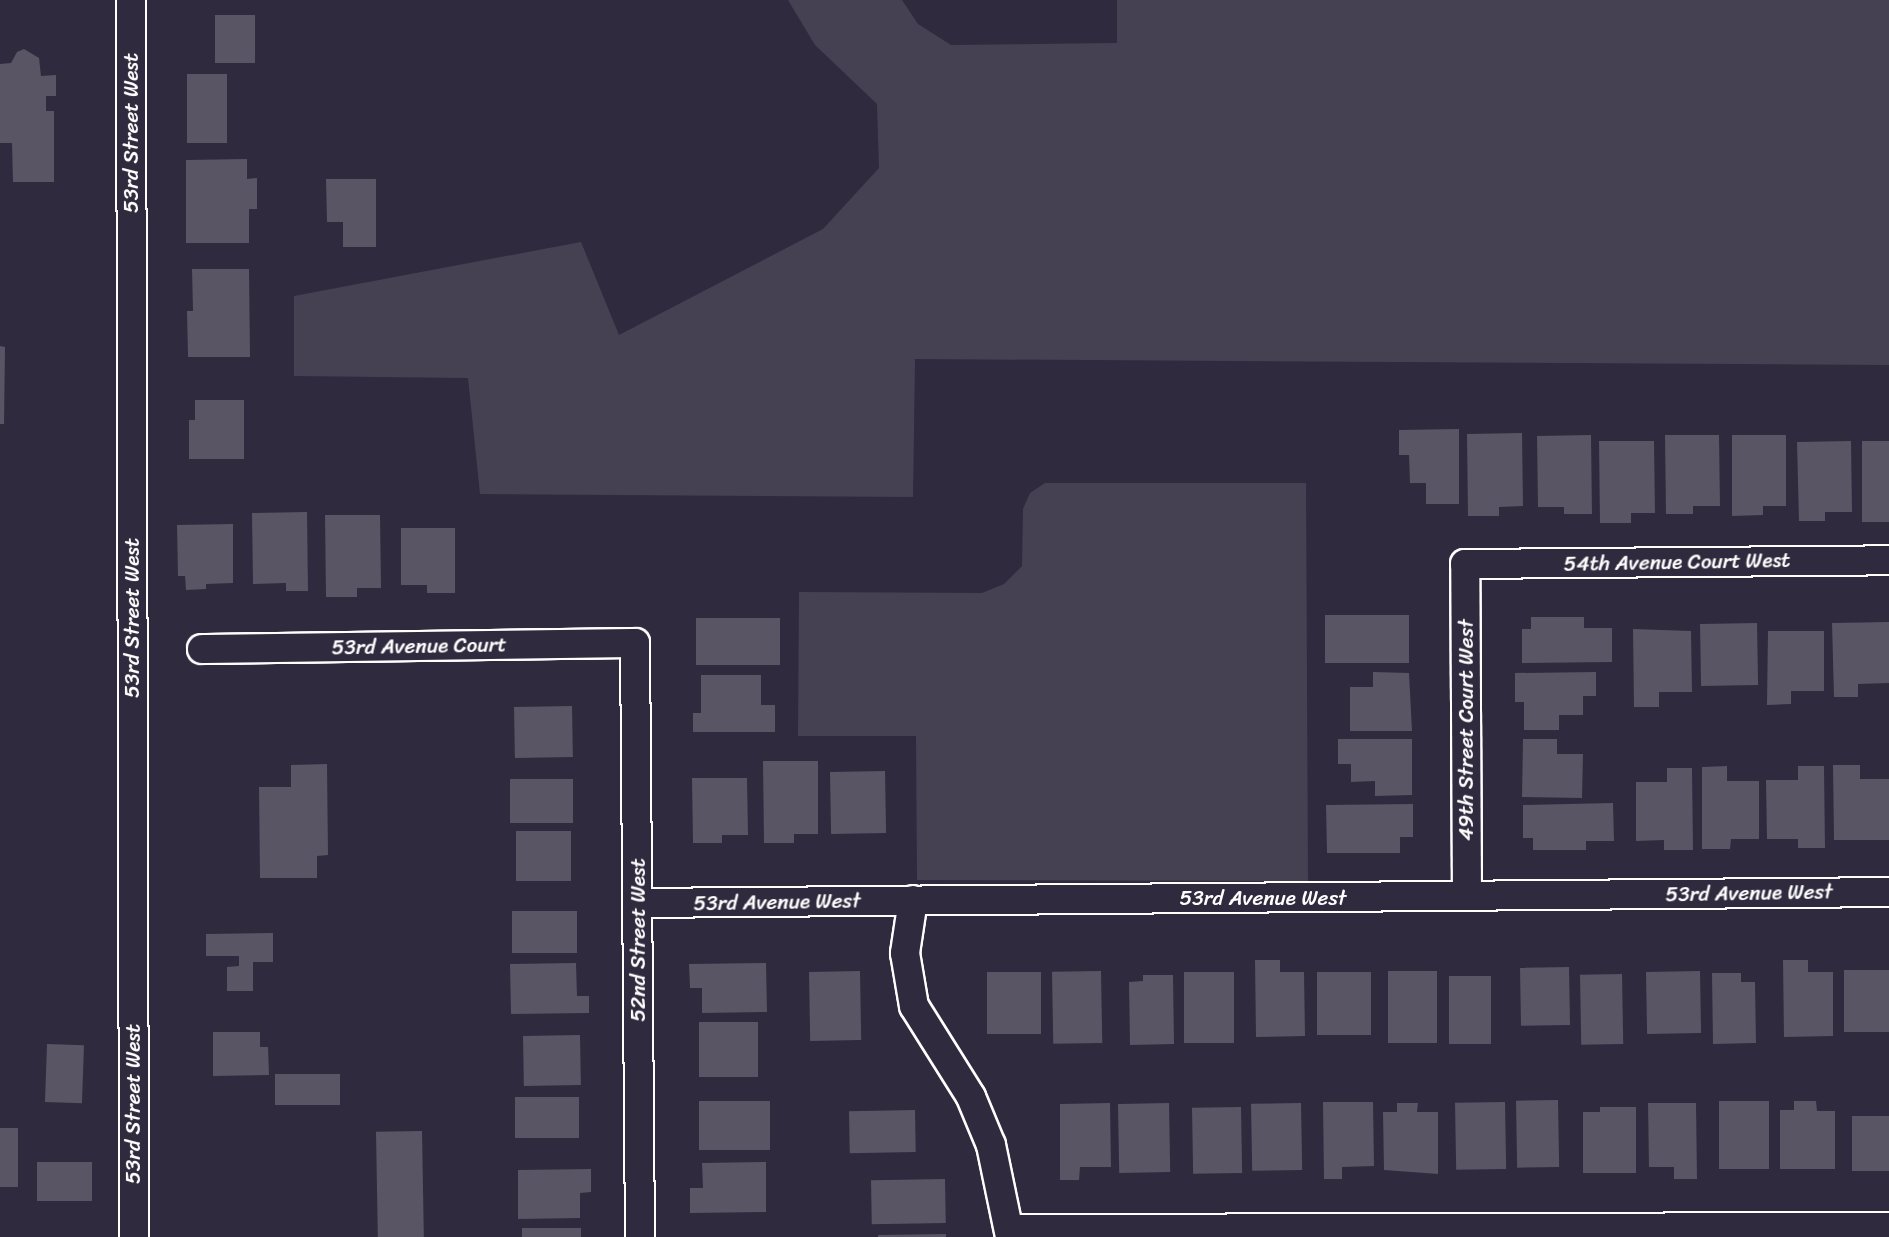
<!DOCTYPE html>
<html>
<head>
<meta charset="utf-8">
<style>
  body { margin:0 }
  #map { position:relative; width:1889px; height:1237px; overflow:hidden; background:#2f2a3d; font-family:Sriracha,sans-serif }
  div>[style] { position:absolute }
  [style*='--x'] { left:calc(var(--x)*1px); top:calc(var(--y)*1px); width:calc(var(--w)*1px); rotate:calc(var(--a)*1deg) }
  .green>* { inset:0; background:#464152 }
  .building>* { inset:0; background:#595564; transform-origin:0 0 }
  .roads { filter:drop-shadow(2px 0 #fff) drop-shadow(-2px 0 #fff) drop-shadow(0 2px #fff) drop-shadow(0 -2px #fff) }
  .minor>* { height:28px; margin:-14px; padding:0 14px; transform-origin:14px; border-radius:14px; background:#2f2a3d }
  span { translate:-50% -50%; white-space:nowrap; text-align:center; line-height:1.15; -webkit-text-stroke:4.5px #2f2a3d; paint-order:stroke }
  .street-label { font-size:21px; color:#fff }
</style>
</head>
<body>
<div id="map">
  <div class="green">
    <i style="clip-path:polygon(788px 0,902px 0,918px 24px,951px 45px,1117px 43px,1117px 0,1889px 0,1889px 365px,915px 359px,913px 497px,480px 494px,468px 378px,294px 376px,294px 296px,581px 242px,619px 335px,823px 229px,879px 168px,877px 104px,815px 45px)"></i>
    <i style="clip-path:polygon(1045px 483px,1306px 483px,1308px 881px,917px 880px,916px 736px,798px 736px,799px 592px,982px 593px,1004px 584px,1022px 566px,1023px 509px,1030px 493px)"></i>
  </div>
  <div class="building">
    <i style="left:215px;top:15px;width:40px;height:48px"></i>
    <i style="clip-path:polygon(24px 49px,39px 58px,41px 76px,56px 75px,56px 96px,46px 96px,46px 111px,54px 111px,54px 182px,13px 182px,12px 143px,0 143px,0 64px,11px 63px,17px 52px)"></i>
    <i style="left:227px;top:74px;width:69px;height:40px;rotate:90deg"></i>
    <i style="clip-path:polygon(247px 159px,247px 179px,257px 178px,257px 209px,249px 209px,249px 243px,186px 243px,186px 160px)"></i>
    <i style="clip-path:polygon(326px 179px,376px 179px,376px 247px,343px 247px,343px 222px,327px 222px)"></i>
    <i style="clip-path:polygon(192px 269px,249px 269px,250px 357px,188px 357px,187px 311px,193px 311px)"></i>
    <i style="clip-path:polygon(0 346px,5px 347px,4px 424px,0 424px)"></i>
    <i style="clip-path:polygon(195px 400px,244px 400px,244px 459px,189px 459px,189px 420px,195px 420px)"></i>
    <i style="clip-path:polygon(1459px 429px,1459px 504px,1426px 504px,1426px 483px,1410px 483px,1409px 455px,1399px 455px,1399px 430px)"></i>
    <i style="clip-path:polygon(1522px 433px,1523px 506px,1499px 507px,1499px 516px,1468px 516px,1467px 434px)"></i>
    <i style="clip-path:polygon(1591px 435px,1592px 514px,1564px 514px,1564px 507px,1538px 507px,1537px 436px)"></i>
    <i style="clip-path:polygon(1665px 435px,1719px 435px,1720px 506px,1693px 506px,1693px 514px,1666px 514px)"></i>
    <i style="clip-path:polygon(1732px 435px,1786px 435px,1786px 506px,1763px 506px,1763px 515px,1732px 516px)"></i>
    <i style="clip-path:polygon(1599px 441px,1654px 441px,1655px 513px,1631px 513px,1631px 523px,1600px 523px)"></i>
    <i style="clip-path:polygon(1851px 441px,1852px 512px,1825px 512px,1825px 521px,1799px 521px,1797px 442px)"></i>
    <i style="left:1889px;top:441px;width:81px;height:27px;rotate:90deg"></i>
    <i style="clip-path:polygon(307px 512px,308px 591px,286px 591px,286px 583px,253px 584px,252px 513px)"></i>
    <i style="clip-path:polygon(325px 515px,380px 515px,381px 588px,357px 588px,357px 597px,326px 597px)"></i>
    <i style="clip-path:polygon(233px 524px,233px 583px,206px 584px,206px 589px,186px 590px,185px 576px,178px 576px,177px 525px)"></i>
    <i style="clip-path:polygon(401px 528px,455px 528px,455px 593px,427px 593px,427px 585px,401px 585px)"></i>
    <i style="left:1409px;top:615px;width:48px;height:84px;rotate:90deg"></i>
    <i style="clip-path:polygon(1531px 617px,1584px 617px,1584px 628px,1612px 628px,1612px 662px,1522px 663px,1522px 629px,1531px 629px)"></i>
    <i style="left:780px;top:618px;width:47px;height:84px;rotate:90deg"></i>
    <i style="clip-path:polygon(1889px 622px,1889px 683px,1858px 684px,1858px 697px,1834px 697px,1832px 623px)"></i>
    <i style="left:1757px;top:623px;width:62px;height:57px;rotate:89deg"></i>
    <i style="clip-path:polygon(1633px 629px,1691px 631px,1692px 692px,1659px 692px,1659px 707px,1634px 707px)"></i>
    <i style="clip-path:polygon(1768px 631px,1824px 631px,1824px 691px,1791px 691px,1791px 704px,1767px 705px)"></i>
    <i style="clip-path:polygon(1373px 672px,1409px 673px,1412px 731px,1350px 731px,1350px 687px,1373px 687px)"></i>
    <i style="clip-path:polygon(1596px 672px,1596px 696px,1583px 696px,1583px 715px,1559px 715px,1559px 730px,1524px 730px,1524px 702px,1515px 702px,1515px 673px)"></i>
    <i style="clip-path:polygon(701px 675px,761px 675px,761px 705px,775px 705px,775px 732px,693px 732px,693px 713px,701px 713px)"></i>
    <i style="left:572px;top:706px;width:51px;height:58px;rotate:89deg"></i>
    <i style="clip-path:polygon(1338px 739px,1412px 739px,1412px 795px,1375px 796px,1375px 781px,1351px 782px,1351px 764px,1338px 764px)"></i>
    <i style="clip-path:polygon(1523px 739px,1557px 739px,1557px 754px,1583px 754px,1582px 798px,1522px 797px)"></i>
    <i style="clip-path:polygon(763px 761px,818px 761px,818px 834px,794px 834px,794px 843px,764px 843px)"></i>
    <i style="clip-path:polygon(327px 764px,328px 855px,317px 856px,317px 878px,260px 878px,259px 787px,291px 787px,291px 765px)"></i>
    <i style="clip-path:polygon(1833px 765px,1860px 765px,1860px 779px,1889px 779px,1889px 840px,1834px 840px)"></i>
    <i style="clip-path:polygon(1727px 766px,1727px 781px,1759px 781px,1759px 839px,1731px 839px,1730px 849px,1702px 849px,1702px 767px)"></i>
    <i style="clip-path:polygon(1798px 766px,1824px 766px,1825px 848px,1798px 848px,1798px 839px,1767px 839px,1766px 780px,1798px 780px)"></i>
    <i style="clip-path:polygon(1667px 768px,1692px 768px,1693px 850px,1664px 850px,1664px 840px,1636px 841px,1636px 782px,1667px 782px)"></i>
    <i style="left:885px;top:771px;width:62px;height:55px;rotate:89deg"></i>
    <i style="clip-path:polygon(692px 778px,747px 778px,748px 835px,722px 835px,722px 843px,693px 843px)"></i>
    <i style="left:510px;top:779px;width:63px;height:44px"></i>
    <i style="clip-path:polygon(1613px 803px,1614px 841px,1586px 841px,1586px 850px,1533px 850px,1533px 838px,1523px 838px,1523px 805px)"></i>
    <i style="clip-path:polygon(1413px 804px,1413px 837px,1400px 837px,1400px 853px,1327px 853px,1326px 805px)"></i>
    <i style="left:571px;top:831px;width:50px;height:55px;rotate:90deg"></i>
    <i style="left:577px;top:911px;width:42px;height:65px;rotate:90deg"></i>
    <i style="clip-path:polygon(273px 933px,273px 962px,253px 962px,253px 991px,227px 991px,227px 967px,239px 966px,239px 956px,206px 956px,206px 934px)"></i>
    <i style="clip-path:polygon(1255px 960px,1280px 960px,1280px 972px,1304px 972px,1305px 1036px,1256px 1037px)"></i>
    <i style="clip-path:polygon(1783px 960px,1808px 960px,1808px 972px,1833px 972px,1833px 1036px,1784px 1037px)"></i>
    <i style="clip-path:polygon(576px 963px,577px 996px,589px 996px,589px 1013px,511px 1014px,510px 964px)"></i>
    <i style="clip-path:polygon(766px 963px,767px 1012px,702px 1013px,702px 988px,690px 988px,689px 964px)"></i>
    <i style="left:1569px;top:967px;width:58px;height:49px;rotate:89deg"></i>
    <i style="left:1889px;top:970px;width:62px;height:45px;rotate:90deg"></i>
    <i style="left:860px;top:971px;width:69px;height:51px;rotate:89deg"></i>
    <i style="left:1101px;top:971px;width:72px;height:49px;rotate:89deg"></i>
    <i style="left:1388px;top:971px;width:49px;height:72px"></i>
    <i style="left:1700px;top:971px;width:62px;height:54px;rotate:89deg"></i>
    <i style="left:987px;top:972px;width:54px;height:62px"></i>
    <i style="left:1184px;top:972px;width:50px;height:71px"></i>
    <i style="left:1317px;top:972px;width:54px;height:63px"></i>
    <i style="clip-path:polygon(1712px 973px,1741px 973px,1741px 982px,1755px 982px,1756px 1043px,1713px 1044px)"></i>
    <i style="left:1622px;top:974px;width:70px;height:42px;rotate:89deg"></i>
    <i style="clip-path:polygon(1143px 975px,1173px 975px,1174px 1044px,1130px 1045px,1129px 982px,1143px 981px)"></i>
    <i style="left:1449px;top:976px;width:42px;height:68px"></i>
    <i style="left:758px;top:1022px;width:55px;height:59px;rotate:90deg"></i>
    <i style="clip-path:polygon(213px 1032px,260px 1032px,260px 1047px,268px 1047px,269px 1075px,213px 1076px)"></i>
    <i style="left:580px;top:1035px;width:50px;height:57px;rotate:89deg"></i>
    <i style="left:47px;top:1044px;width:37px;height:58px;rotate:2deg"></i>
    <i style="left:275px;top:1074px;width:65px;height:31px"></i>
    <i style="left:515px;top:1097px;width:64px;height:41px"></i>
    <i style="left:1558px;top:1100px;width:67px;height:42px;rotate:89deg"></i>
    <i style="left:770px;top:1101px;width:49px;height:71px;rotate:90deg"></i>
    <i style="left:1719px;top:1101px;width:50px;height:68px"></i>
    <i style="clip-path:polygon(1794px 1101px,1816px 1101px,1817px 1111px,1835px 1111px,1835px 1169px,1780px 1169px,1780px 1110px,1794px 1110px)"></i>
    <i style="clip-path:polygon(1323px 1102px,1373px 1102px,1374px 1166px,1342px 1167px,1342px 1179px,1324px 1179px)"></i>
    <i style="left:1505px;top:1102px;width:67px;height:50px;rotate:89deg"></i>
    <i style="clip-path:polygon(1110px 1103px,1111px 1167px,1080px 1167px,1079px 1180px,1060px 1180px,1060px 1104px)"></i>
    <i style="left:1169px;top:1103px;width:69px;height:51px;rotate:89deg"></i>
    <i style="left:1301px;top:1103px;width:67px;height:50px;rotate:89deg"></i>
    <i style="clip-path:polygon(1397px 1103px,1418px 1103px,1417px 1112px,1438px 1112px,1438px 1174px,1384px 1170px,1383px 1112px,1397px 1112px)"></i>
    <i style="clip-path:polygon(1648px 1103px,1696px 1103px,1697px 1179px,1674px 1179px,1674px 1167px,1649px 1167px)"></i>
    <i style="left:1241px;top:1107px;width:66px;height:49px;rotate:89deg"></i>
    <i style="clip-path:polygon(1600px 1107px,1636px 1107px,1636px 1173px,1583px 1173px,1583px 1112px,1600px 1112px)"></i>
    <i style="left:915px;top:1110px;width:42px;height:66px;rotate:89deg"></i>
    <i style="left:1852px;top:1116px;width:37px;height:55px"></i>
    <i style="left:0;top:1128px;width:18px;height:59px"></i>
    <i style="left:422px;top:1131px;width:106px;height:46px;rotate:89deg"></i>
    <i style="left:92px;top:1162px;width:39px;height:55px;rotate:90deg"></i>
    <i style="clip-path:polygon(766px 1162px,766px 1212px,690px 1213px,690px 1188px,703px 1188px,702px 1163px)"></i>
    <i style="clip-path:polygon(591px 1169px,591px 1192px,580px 1193px,580px 1218px,518px 1219px,518px 1170px)"></i>
    <i style="left:945px;top:1179px;width:44px;height:74px;rotate:89deg"></i>
    <i style="left:522px;top:1228px;width:59px;height:9px"></i>
    <i style="clip-path:polygon(946px 1234px,946px 1237px,878px 1237px,878px 1235px)"></i>
  </div>
  <div class="roads">
    <div class="minor">
      <i style="--x:131;--y:0;--w:1237;--a:89.86"></i>
      <i style="--x:202;--y:649;--w:433;--a:-0.8"></i>
      <i style="--x:635;--y:643;--w:594;--a:89.52"></i>
      <i style="--x:1467;--y:896;--w:332;--a:-90.3"></i>
      <i style="--x:1465;--y:564;--w:424;--a:-0.5"></i>
      <i style="--x:913;--y:900;--w:54;--a:98.6"></i>
      <i style="--x:905;--y:953;--w:54;--a:80.4"></i>
      <i style="--x:914;--y:1006;--w:107;--a:57.9"></i>
      <i style="--x:971;--y:1097;--w:52;--a:67.4"></i>
      <i style="--x:991;--y:1145;--w:94;--a:78.3"></i>
      <i style="--x:637;--y:903;--w:1252;--a:-0.5"></i>
      <i style="--x:1009;--y:1229;--w:880;--a:-0.13"></i>
    </div>
  </div>
  <div class="street-label">
    <span style="left:131px;top:133px;rotate:-90deg">53rd Street West</span>
    <span style="left:1677px;top:562px;rotate:-1deg">54th Avenue Court West</span>
    <span style="left:132px;top:618px;rotate:-90deg">53rd Street West</span>
    <span style="left:419px;top:646px;rotate:-1deg">53rd Avenue Court</span>
    <span style="left:1466px;top:730px;rotate:-90deg">49th Street Court West</span>
    <span style="left:1749px;top:893px;rotate:-1deg">53rd Avenue West</span>
    <span style="left:1263px;top:898px">53rd Avenue West</span>
    <span style="left:777px;top:902px;rotate:-1deg">53rd Avenue West</span>
    <span style="left:638px;top:940px;rotate:-90deg">52nd Street West</span>
    <span style="left:133px;top:1104px;rotate:-90deg">53rd Street West</span>
  </div>
</div>
</body>
</html>
